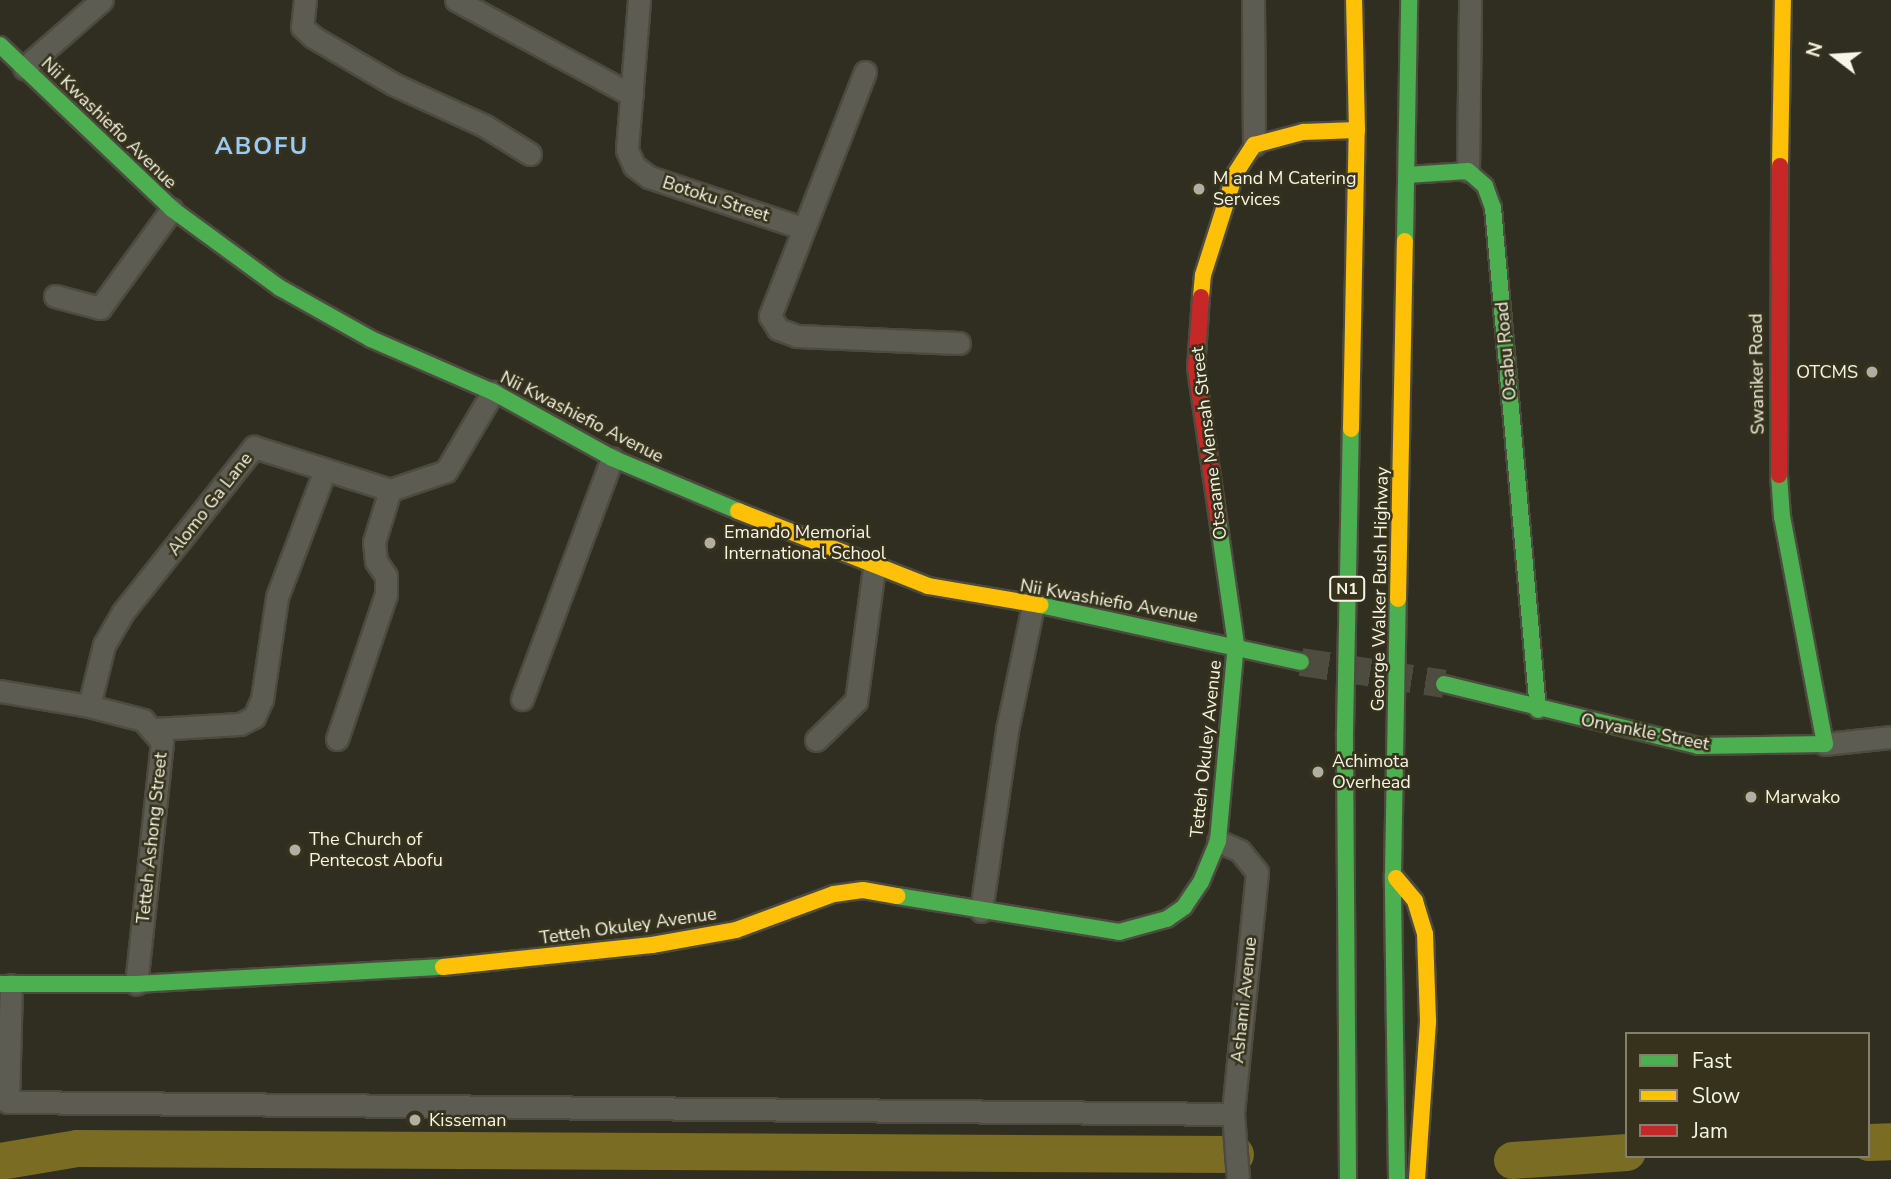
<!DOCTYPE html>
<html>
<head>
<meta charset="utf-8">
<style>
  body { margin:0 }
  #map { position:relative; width:1891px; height:1179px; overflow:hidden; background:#302e21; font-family:"Nunito Sans",sans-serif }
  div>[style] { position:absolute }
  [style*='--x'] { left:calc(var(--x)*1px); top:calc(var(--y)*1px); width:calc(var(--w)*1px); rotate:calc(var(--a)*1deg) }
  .river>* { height:37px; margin:-18.5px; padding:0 18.5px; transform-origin:18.5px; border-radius:18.5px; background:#7a6c22 }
  .secondary-tunnel>* { height:28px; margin-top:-14px; transform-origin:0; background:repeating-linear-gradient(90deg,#4e4c3f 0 28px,transparent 0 42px) }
  .roads { filter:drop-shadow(2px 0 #4d4b3f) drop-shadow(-2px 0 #4d4b3f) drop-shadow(0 2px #4d4b3f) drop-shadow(0 -2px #4d4b3f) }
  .street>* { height:21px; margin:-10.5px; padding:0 10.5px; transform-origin:10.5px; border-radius:10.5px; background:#5d5c52 }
  .fast>* { height:16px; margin:-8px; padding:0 8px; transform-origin:8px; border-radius:8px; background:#4caf50 }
  .slow>* { height:16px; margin:-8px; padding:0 8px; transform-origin:8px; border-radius:8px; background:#ffc107 }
  .jam>* { height:16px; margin:-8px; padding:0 8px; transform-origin:8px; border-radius:8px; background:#c62828 }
  .dots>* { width:19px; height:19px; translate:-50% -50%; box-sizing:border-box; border:4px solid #36321b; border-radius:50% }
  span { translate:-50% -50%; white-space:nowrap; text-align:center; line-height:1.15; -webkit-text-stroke:5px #36321b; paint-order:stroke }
  .shield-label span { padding:2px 5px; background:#36321b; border:2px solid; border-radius:5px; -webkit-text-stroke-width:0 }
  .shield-label { font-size:16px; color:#f7f5e7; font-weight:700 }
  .street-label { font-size:18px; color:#f7f5e7 }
  .poi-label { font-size:18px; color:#f7f5e7 }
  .left { translate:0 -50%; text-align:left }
  .right { translate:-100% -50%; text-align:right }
  .district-label { font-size:24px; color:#9bcaf6; font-weight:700; letter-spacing:2px }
  .legend { position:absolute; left:1625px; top:1032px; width:245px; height:126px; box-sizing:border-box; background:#36321b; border:2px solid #83806d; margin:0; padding:9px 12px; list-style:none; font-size:21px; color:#f7f5e7 }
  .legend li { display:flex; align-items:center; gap:14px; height:35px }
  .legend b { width:35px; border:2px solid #83806d }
  .north { position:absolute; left:1800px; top:21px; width:70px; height:70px; -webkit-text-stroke:5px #36321b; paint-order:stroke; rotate:287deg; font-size:19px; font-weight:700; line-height:28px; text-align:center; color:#f7f5e7 }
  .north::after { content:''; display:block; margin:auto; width:24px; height:32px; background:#f7f5e7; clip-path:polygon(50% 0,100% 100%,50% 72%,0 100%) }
</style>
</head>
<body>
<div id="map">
  <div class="river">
    <i style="--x:1868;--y:1142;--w:23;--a:-2"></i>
    <i style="--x:1512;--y:1160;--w:115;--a:-4"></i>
    <i style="--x:0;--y:1161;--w:78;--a:-9.6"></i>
    <i style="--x:77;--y:1148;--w:1158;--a:0.3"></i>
  </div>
  <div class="secondary-tunnel">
    <i style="--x:1301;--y:662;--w:145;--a:8.7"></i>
  </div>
  <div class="roads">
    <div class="street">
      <i style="--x:305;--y:0;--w:27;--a:96"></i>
      <i style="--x:302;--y:27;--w:15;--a:42"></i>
      <i style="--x:313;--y:37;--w:93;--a:30.4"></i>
      <i style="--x:393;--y:84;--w:101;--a:24.5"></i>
      <i style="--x:485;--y:126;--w:53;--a:31.9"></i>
      <i style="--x:456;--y:0;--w:200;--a:28.4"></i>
      <i style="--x:639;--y:0;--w:150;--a:94.6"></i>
      <i style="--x:627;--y:150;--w:17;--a:66"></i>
      <i style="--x:634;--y:166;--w:19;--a:36"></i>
      <i style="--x:649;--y:177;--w:161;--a:18.4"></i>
      <i style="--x:1253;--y:0;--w:145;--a:89.6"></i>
      <i style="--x:24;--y:68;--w:103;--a:-41.1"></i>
      <i style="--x:865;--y:72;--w:262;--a:111.3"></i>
      <i style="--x:770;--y:316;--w:15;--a:58"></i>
      <i style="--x:778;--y:329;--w:20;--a:20"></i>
      <i style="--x:797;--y:336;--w:162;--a:2.5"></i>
      <i style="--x:1468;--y:171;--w:171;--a:-89.3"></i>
      <i style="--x:55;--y:296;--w:47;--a:14.9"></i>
      <i style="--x:100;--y:308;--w:122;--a:-54"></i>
      <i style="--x:0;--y:691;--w:90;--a:9.6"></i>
      <i style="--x:89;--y:706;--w:56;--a:14.5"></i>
      <i style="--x:143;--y:720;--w:29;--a:49"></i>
      <i style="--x:162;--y:742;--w:243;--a:96.1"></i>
      <i style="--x:522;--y:699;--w:257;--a:-69.5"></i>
      <i style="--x:89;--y:706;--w:63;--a:-76.2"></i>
      <i style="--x:104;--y:645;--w:38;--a:-60"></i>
      <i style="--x:123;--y:612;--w:211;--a:-51.6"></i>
      <i style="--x:254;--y:447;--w:143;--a:17.5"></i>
      <i style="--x:390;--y:490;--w:59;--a:-18.7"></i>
      <i style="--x:446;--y:471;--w:92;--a:-59.3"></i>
      <i style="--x:154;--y:729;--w:86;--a:-3.3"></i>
      <i style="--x:240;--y:724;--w:16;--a:-27"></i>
      <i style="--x:254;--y:717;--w:20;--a:-66"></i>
      <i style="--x:262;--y:699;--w:103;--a:-81.6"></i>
      <i style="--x:277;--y:597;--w:136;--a:-69.3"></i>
      <i style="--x:337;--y:739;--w:153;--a:-71.3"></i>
      <i style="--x:386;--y:594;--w:18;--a:-90"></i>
      <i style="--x:386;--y:576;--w:18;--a:-124"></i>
      <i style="--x:376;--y:561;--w:19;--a:-96"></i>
      <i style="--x:374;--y:542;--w:54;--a:-72.9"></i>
      <i style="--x:816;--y:740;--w:56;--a:-44.3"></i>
      <i style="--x:856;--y:701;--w:134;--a:-82.3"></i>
      <i style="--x:1825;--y:744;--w:66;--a:-6.1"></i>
      <i style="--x:1218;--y:841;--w:24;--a:24"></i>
      <i style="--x:1240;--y:851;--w:27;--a:51"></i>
      <i style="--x:1257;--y:872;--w:243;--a:95.7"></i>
      <i style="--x:1233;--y:1114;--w:65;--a:85.6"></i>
      <i style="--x:981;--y:911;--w:183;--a:-81.8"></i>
      <i style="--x:1007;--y:730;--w:127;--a:-78.2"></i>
      <i style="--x:11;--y:985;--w:117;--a:91.5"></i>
      <i style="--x:8;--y:1102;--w:1225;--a:0.56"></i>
    </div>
    <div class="fast">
      <i style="--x:0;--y:45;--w:238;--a:43.6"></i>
      <i style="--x:172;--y:209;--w:134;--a:36.2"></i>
      <i style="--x:280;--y:288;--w:104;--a:29.3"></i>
      <i style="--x:371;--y:339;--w:133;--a:23.5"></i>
      <i style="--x:493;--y:392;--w:136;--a:29"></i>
      <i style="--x:612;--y:458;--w:137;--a:22.8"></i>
      <i style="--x:1407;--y:175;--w:61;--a:-3.8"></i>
      <i style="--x:1468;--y:171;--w:23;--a:41"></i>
      <i style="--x:1485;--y:186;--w:23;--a:70"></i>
      <i style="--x:1493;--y:208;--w:504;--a:84.88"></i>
      <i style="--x:1405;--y:241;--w:241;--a:-89"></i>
      <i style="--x:1040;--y:605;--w:267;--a:12.3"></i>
      <i style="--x:1444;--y:684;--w:261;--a:13.7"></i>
      <i style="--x:1698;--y:746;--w:127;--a:-0.9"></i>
      <i style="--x:1825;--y:744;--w:231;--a:-100.7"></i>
      <i style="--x:1782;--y:517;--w:42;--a:-94.1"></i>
      <i style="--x:897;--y:896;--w:225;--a:9.2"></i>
      <i style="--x:1119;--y:932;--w:50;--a:-15.2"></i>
      <i style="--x:1167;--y:919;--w:21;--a:-35"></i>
      <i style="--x:1184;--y:907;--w:30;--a:-56"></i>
      <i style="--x:1201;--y:882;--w:44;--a:-67.5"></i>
      <i style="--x:1218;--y:841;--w:198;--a:-84.8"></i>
      <i style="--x:1236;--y:644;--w:126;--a:-98.2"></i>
      <i style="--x:0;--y:984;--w:136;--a:0"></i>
      <i style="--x:136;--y:984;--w:307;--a:-3.2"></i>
      <i style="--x:1348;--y:1179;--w:448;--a:-90.4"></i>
      <i style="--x:1345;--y:731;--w:302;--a:-88.9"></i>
      <i style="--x:1397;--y:1179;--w:305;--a:-90.8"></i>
      <i style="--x:1393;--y:874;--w:275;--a:-89"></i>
    </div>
    <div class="slow">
      <i style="--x:1780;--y:166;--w:166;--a:-89"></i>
      <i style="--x:1201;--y:297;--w:22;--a:-85"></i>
      <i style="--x:1203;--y:275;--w:106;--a:-72.4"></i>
      <i style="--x:1235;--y:174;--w:35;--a:-57"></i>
      <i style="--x:1254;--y:145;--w:51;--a:-14.9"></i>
      <i style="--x:1303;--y:132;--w:54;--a:-2.1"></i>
      <i style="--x:1351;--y:429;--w:299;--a:-88.9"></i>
      <i style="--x:1357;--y:130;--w:130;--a:-91.3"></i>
      <i style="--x:738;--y:511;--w:204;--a:21.5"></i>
      <i style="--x:928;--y:586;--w:114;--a:9.6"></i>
      <i style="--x:1398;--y:599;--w:358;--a:-88.9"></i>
      <i style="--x:1396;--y:878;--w:30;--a:50"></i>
      <i style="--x:1415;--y:901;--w:34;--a:73"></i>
      <i style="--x:1425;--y:934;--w:88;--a:88"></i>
      <i style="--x:1428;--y:1022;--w:157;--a:94"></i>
      <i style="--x:443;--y:967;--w:210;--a:-6"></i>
      <i style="--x:652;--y:945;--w:85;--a:-10.1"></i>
      <i style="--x:736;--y:930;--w:104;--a:-20.2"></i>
      <i style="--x:834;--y:894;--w:29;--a:-8"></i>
      <i style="--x:863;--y:890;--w:35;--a:10"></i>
    </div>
    <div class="jam">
      <i style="--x:1201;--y:297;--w:71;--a:94"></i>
      <i style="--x:1196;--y:368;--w:153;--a:81.7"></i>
      <i style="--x:1779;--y:475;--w:309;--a:-89.8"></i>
    </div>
  </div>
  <div class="dots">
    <i style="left:1199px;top:189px;background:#b1afa2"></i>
    <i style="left:1872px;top:372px;background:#b1afa2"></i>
    <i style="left:710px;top:543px;background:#b1afa2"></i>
    <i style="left:1318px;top:772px;background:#b1afa2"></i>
    <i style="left:1751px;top:797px;background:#b1afa2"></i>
    <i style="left:295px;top:850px;background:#b1afa2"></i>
    <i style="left:415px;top:1120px;background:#b1afa2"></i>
  </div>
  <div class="shield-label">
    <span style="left:1347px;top:589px">N1</span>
  </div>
  <div class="street-label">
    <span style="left:109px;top:123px;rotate:44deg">Nii Kwashiefio Avenue</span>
    <span style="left:716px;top:199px;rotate:18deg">Botoku Street</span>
    <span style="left:1506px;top:351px;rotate:-95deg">Osabu Road</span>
    <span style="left:1757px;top:374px;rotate:-91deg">Swaniker Road</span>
    <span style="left:582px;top:417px;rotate:27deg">Nii Kwashiefio Avenue</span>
    <span style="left:1209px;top:443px;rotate:-97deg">Otsaame Mensah Street</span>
    <span style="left:210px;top:504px;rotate:-52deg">Alomo Ga Lane</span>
    <span style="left:1380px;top:589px;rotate:-89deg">George Walker Bush Highway</span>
    <span style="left:1109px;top:601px;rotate:10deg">Nii Kwashiefio Avenue</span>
    <span style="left:1645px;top:732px;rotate:11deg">Onyankle Street</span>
    <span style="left:1206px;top:749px;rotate:-84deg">Tetteh Okuley Avenue</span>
    <span style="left:152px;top:838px;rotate:-84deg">Tetteh Ashong Street</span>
    <span style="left:628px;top:926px;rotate:-8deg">Tetteh Okuley Avenue</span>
    <span style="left:1244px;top:1000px;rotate:-84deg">Ashami Avenue</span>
  </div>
  <div class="poi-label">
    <span class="left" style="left:1213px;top:189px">M and M Catering<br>Services</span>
    <span class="right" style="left:1858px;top:372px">OTCMS</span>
    <span class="left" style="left:724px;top:543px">Emando Memorial<br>International School</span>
    <span class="left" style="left:1332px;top:772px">Achimota<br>Overhead</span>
    <span class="left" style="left:1765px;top:797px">Marwako</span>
    <span class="left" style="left:309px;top:850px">The Church of<br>Pentecost Abofu</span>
    <span class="left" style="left:429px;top:1120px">Kisseman</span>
  </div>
  <div class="district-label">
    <span style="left:262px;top:147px">ABOFU</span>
  </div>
  <ul class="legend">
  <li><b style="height:9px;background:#4caf50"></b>Fast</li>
  <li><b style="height:9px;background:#ffc107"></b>Slow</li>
  <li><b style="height:9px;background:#c62828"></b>Jam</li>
  </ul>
  <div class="north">N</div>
</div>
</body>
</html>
